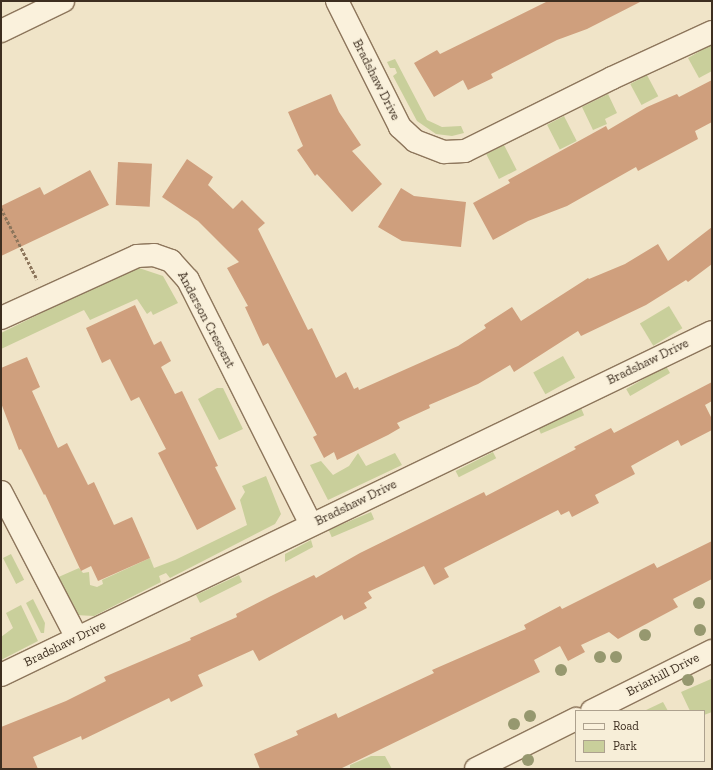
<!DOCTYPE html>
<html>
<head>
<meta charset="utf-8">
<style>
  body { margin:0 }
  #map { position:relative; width:713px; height:770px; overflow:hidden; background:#f0e4c8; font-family:"Zilla Slab",serif }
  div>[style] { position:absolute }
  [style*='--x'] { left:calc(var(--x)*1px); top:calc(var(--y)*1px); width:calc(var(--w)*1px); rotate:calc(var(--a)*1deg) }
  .green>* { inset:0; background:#c9cf9b; transform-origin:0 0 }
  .building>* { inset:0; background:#cf9f7d; transform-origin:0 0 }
  .path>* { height:2.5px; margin-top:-1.25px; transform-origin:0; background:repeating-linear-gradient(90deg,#8d765c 0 3px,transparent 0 5px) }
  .roads { filter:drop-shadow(1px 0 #8d765c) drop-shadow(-1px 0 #8d765c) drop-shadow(0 1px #8d765c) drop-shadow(0 -1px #8d765c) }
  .street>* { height:22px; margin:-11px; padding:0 11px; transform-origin:11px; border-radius:11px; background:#faf1dc }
  .trees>* { width:12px; height:12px; margin:-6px; border-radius:50%; background:#96986f }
  span { translate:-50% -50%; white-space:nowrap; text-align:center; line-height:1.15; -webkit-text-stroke:3px #f7eed8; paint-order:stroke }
  .street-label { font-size:13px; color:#3d2e20 }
  .frame { position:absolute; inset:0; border:2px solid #3d2e20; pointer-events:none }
  .legend { position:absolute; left:575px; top:710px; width:130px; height:52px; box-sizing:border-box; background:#f7eed8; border:1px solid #ada18e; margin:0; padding:5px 7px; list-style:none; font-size:12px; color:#3d2e20 }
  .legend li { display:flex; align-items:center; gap:8px; height:20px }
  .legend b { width:20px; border:1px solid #ada18e }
</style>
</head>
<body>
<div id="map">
  <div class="green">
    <i style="clip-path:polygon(712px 44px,712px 71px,699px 78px,688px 58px)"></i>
    <i style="clip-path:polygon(395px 59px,427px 120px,442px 127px,461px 126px,464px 133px,452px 136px,436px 134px,417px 121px,393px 76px,397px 73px,395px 68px,390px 68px,387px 62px)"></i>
    <i style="left:647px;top:75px;width:24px;height:19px;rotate:62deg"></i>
    <i style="clip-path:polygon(608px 94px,617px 113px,605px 119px,607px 124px,593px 130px,582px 107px)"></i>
    <i style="left:564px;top:116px;width:28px;height:19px;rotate:63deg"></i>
    <i style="left:504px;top:145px;width:28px;height:20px;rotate:63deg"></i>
    <i style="clip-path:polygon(139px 268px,163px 276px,178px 303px,153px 315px,151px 311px,147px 314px,137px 299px,90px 320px,84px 310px,1px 349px,1px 333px,98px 285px)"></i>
    <i style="left:669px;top:306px;width:26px;height:34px;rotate:59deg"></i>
    <i style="left:563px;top:356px;width:25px;height:34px;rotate:61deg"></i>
    <i style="left:666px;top:366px;width:8px;height:46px;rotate:60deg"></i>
    <i style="clip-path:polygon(217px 388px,223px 388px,243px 429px,219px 440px,198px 399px)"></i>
    <i style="left:581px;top:408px;width:8px;height:47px;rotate:67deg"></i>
    <i style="left:493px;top:452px;width:7px;height:42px;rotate:63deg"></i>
    <i style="clip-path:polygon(358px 453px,366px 466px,395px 453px,402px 465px,328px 500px,310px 465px,321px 461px,333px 475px,349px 466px)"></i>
    <i style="clip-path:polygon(266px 476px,281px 514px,275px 524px,170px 578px,166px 573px,159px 576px,161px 582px,94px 616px,75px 615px,54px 579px,79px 568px,83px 573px,89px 572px,90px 585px,97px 587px,103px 584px,102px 580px,150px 558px,154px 568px,175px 560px,247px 525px,240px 500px,245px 492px,242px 486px)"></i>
    <i style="left:371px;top:512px;width:8px;height:46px;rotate:67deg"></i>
    <i style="clip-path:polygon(311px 540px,313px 547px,285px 562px,285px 554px)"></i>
    <i style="left:11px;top:554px;width:29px;height:9px;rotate:63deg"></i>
    <i style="clip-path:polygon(239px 575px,242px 582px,200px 603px,196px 595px)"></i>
    <i style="clip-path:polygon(33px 599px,45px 623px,44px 633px,41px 633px,26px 603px)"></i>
    <i style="clip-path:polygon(21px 605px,38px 641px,1px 660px,1px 637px,13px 628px,6px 613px)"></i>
    <i style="clip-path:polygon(711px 679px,712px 712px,704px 715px,704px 711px,690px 711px,681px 692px)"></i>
    <i style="clip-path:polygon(663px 702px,668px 711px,644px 711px)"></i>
    <i style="clip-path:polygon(371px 756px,385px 756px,392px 769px,350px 769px,350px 765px)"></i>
  </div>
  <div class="building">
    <i style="clip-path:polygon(548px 1px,642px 1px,587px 29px,557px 40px,491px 74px,493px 78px,468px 90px,463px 80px,434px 97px,414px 63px,437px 50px,440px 54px)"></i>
    <i style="clip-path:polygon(712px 80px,712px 122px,695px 131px,698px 139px,638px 171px,636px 167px,567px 206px,528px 221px,493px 240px,473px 203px,510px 183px,508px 180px,606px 126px,608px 130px,647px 107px,677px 94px,679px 97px)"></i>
    <i style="clip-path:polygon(331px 94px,339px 112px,361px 145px,352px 151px,382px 184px,352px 212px,317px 174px,315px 176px,297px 150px,303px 146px,288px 112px)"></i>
    <i style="clip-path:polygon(187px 159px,213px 177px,208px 185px,233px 209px,242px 200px,265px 223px,258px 229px,308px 330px,312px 328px,336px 378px,346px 372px,354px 389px,358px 387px,359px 390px,458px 346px,486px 328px,484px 325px,512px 307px,521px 321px,588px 278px,589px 279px,625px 264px,658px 244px,668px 261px,712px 227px,712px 264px,688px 282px,686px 280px,646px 305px,581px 336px,578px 331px,514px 372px,510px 365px,478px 384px,429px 405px,430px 408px,397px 423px,400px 428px,388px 435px,337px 460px,334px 452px,324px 458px,313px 437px,317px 435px,268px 343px,263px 346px,245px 307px,248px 306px,227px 268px,239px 262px,198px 221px,162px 197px)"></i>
    <i style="left:118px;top:162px;width:34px;height:43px;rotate:3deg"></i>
    <i style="clip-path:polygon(90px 170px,109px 205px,1px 256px,1px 206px,40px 187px,44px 195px)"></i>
    <i style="clip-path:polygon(401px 188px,414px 196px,466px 202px,461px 247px,402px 241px,378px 227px)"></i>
    <i style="clip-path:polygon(135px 305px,154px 345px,161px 341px,171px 361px,161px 367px,175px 394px,182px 391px,218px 466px,215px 467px,236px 509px,197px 530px,158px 453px,166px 449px,139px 397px,131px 401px,110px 359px,102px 363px,86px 328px)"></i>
    <i style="clip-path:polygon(27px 357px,40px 387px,32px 391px,58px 448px,67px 443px,88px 485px,94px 482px,114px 525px,132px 517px,150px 558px,98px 581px,91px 566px,81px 571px,45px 494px,44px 495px,21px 449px,19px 450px,1px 403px,1px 368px)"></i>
    <i style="clip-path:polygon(712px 382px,712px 401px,705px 405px,712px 419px,712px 430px,681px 446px,678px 440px,631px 466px,635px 474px,595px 495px,599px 503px,572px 517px,569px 511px,561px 515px,558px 510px,444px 568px,449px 577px,434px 585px,424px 566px,368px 592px,372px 598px,364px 603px,367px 608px,344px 620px,342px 615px,259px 661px,253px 650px,198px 675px,203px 686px,171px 702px,169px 698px,82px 740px,81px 736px,33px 757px,38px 769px,1px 769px,1px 727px,66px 701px,106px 681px,104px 677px,191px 640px,190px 638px,237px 617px,236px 614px,271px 596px,314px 575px,316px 578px,360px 553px,484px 492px,486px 496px,576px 449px,574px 447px,611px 428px,614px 433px)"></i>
    <i style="clip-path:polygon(712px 541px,712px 579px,673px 599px,678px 607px,618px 639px,609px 632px,581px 645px,585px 652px,568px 661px,560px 646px,534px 660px,540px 672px,340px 769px,260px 769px,254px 754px,298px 735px,296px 731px,336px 713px,338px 718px,434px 673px,432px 670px,526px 629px,524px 625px,560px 606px,562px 609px,654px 563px,657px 568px)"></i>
  </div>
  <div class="path">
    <i style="--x:1;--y:208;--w:80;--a:63.1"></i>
  </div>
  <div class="roads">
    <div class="street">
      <i style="--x:337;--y:1;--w:141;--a:63.4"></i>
      <i style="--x:400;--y:127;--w:21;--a:43"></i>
      <i style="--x:415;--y:141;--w:31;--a:21"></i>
      <i style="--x:444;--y:152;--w:21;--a:-3"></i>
      <i style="--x:465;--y:151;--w:164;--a:-26.4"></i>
      <i style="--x:612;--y:78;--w:110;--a:-24.7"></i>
      <i style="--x:1;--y:31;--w:69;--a:-25.8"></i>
      <i style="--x:1;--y:318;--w:149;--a:-24.5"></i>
      <i style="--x:137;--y:256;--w:17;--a:-3"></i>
      <i style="--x:154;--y:255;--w:18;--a:19"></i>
      <i style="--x:171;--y:261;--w:25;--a:48"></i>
      <i style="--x:188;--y:280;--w:274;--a:63.3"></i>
      <i style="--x:1;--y:492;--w:165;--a:62.5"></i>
      <i style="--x:1;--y:675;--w:789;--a:-25.75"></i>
      <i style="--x:592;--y:711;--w:134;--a:-26.6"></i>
      <i style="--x:476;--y:769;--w:112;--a:-26.6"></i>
    </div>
  </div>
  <div class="trees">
    <i style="left:699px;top:603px"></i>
    <i style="left:700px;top:630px"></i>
    <i style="left:645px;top:635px"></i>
    <i style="left:600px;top:657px"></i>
    <i style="left:616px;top:657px"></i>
    <i style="left:561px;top:670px"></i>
    <i style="left:688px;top:680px"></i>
    <i style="left:530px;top:716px"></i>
    <i style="left:514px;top:724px"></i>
    <i style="left:528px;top:760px"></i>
  </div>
  <div class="street-label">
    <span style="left:376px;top:80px;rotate:63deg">Bradshaw Drive</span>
    <span style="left:206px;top:320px;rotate:62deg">Anderson Crescent</span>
    <span style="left:648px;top:362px;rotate:-26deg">Bradshaw Drive</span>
    <span style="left:356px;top:503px;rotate:-26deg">Bradshaw Drive</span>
    <span style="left:65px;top:644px;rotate:-26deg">Bradshaw Drive</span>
    <span style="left:663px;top:675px;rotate:-27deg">Briarhill Drive</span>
  </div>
  <div class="frame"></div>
  <ul class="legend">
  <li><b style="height:5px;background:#faf1dc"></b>Road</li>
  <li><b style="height:11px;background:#c9cf9b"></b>Park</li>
  </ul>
</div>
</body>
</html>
